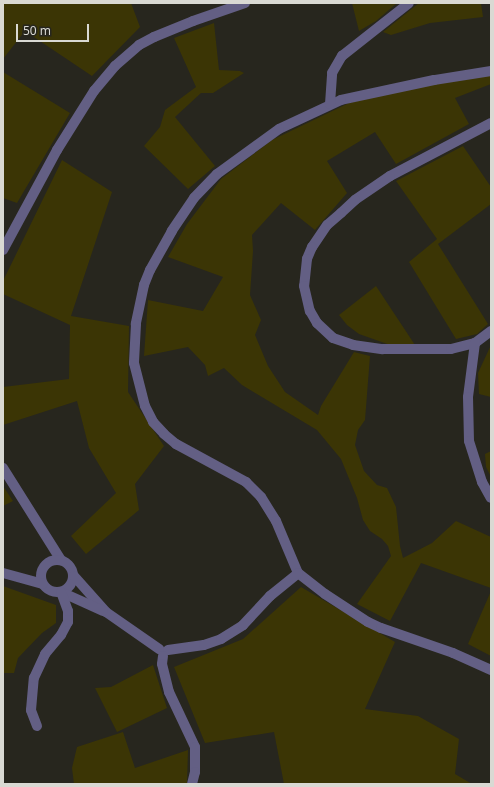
<!DOCTYPE html>
<html>
<head>
<meta charset="utf-8">
<style>
  body { margin:0 }
  #map { position:relative; width:494px; height:787px; overflow:hidden; background:#27261e; font-family:"Noto Sans",sans-serif }
  div>[style] { position:absolute }
  [style*='--x'] { left:calc(var(--x)*1px); top:calc(var(--y)*1px); width:calc(var(--w)*1px); rotate:calc(var(--a)*1deg) }
  .green>* { inset:0; background:#3b3505 }
  .minor>* { height:10px; margin:-5px; padding:0 5px; transform-origin:5px; border-radius:5px; background:#635f84 }
  .minor>.ring { margin:-5px; padding:0; box-sizing:content-box; background:none; border:10px solid #635f84; border-radius:50% }
  span { translate:-50% -50%; white-space:nowrap; text-align:center; line-height:1.15; -webkit-text-stroke:3px #27261e; paint-order:stroke }
  .frame { position:absolute; inset:0; border:4px solid #d9d9d3; pointer-events:none }
  .scale { position:absolute; left:16px; top:24px; width:73px; height:18px; box-sizing:border-box; border:2px solid #d9d9d3; border-top:0; padding-left:5px; font-size:12px; line-height:14px; white-space:nowrap; color:#d9d9d3; -webkit-text-stroke:3px #27261e; paint-order:stroke }
</style>
</head>
<body>
<div id="map">
  <div class="green">
    <i style="clip-path:polygon(3px 3px,131px 3px,140px 27px,92px 76px,25px 31px,3px 59px)"></i>
    <i style="clip-path:polygon(352px 3px,397px 3px,376px 21px,359px 31px)"></i>
    <i style="clip-path:polygon(419px 3px,481px 3px,483px 17px,430px 23px,391px 35px,383px 32px)"></i>
    <i style="clip-path:polygon(214px 23px,219px 70px,240px 71px,244px 73px,213px 93px,201px 93px,175px 117px,215px 166px,188px 189px,144px 146px,160px 127px,165px 110px,196px 87px,174px 38px)"></i>
    <i style="clip-path:polygon(3px 72px,70px 113px,17px 203px,3px 198px)"></i>
    <i style="clip-path:polygon(491px 75px,491px 84px,455px 98px,469px 124px,396px 164px,375px 132px,327px 161px,347px 193px,315px 230px,281px 203px,252px 235px,253px 251px,250px 295px,261px 320px,255px 335px,268px 366px,285px 392px,318px 415px,321px 406px,354px 352px,370px 356px,365px 420px,358px 430px,355px 445px,364px 471px,377px 485px,387px 488px,396px 507px,400px 546px,403px 558px,432px 543px,456px 521px,491px 537px,491px 588px,421px 563px,390px 621px,357px 604px,391px 556px,388px 546px,382px 539px,370px 531px,363px 520px,357px 498px,341px 459px,317px 430px,242px 385px,224px 368px,208px 376px,205px 365px,188px 347px,144px 356px,148px 300px,203px 311px,223px 277px,168px 257px,187px 224px,221px 179px,272px 140px,349px 103px,396px 91px)"></i>
    <i style="clip-path:polygon(463px 146px,491px 187px,491px 204px,438px 244px,488px 324px,477px 334px,456px 339px,409px 262px,437px 239px,396px 181px)"></i>
    <i style="clip-path:polygon(62px 160px,112px 192px,71px 316px,129px 326px,128px 392px,164px 446px,135px 484px,139px 510px,86px 554px,71px 536px,116px 493px,89px 448px,77px 401px,3px 425px,3px 387px,69px 379px,70px 325px,3px 294px,3px 281px)"></i>
    <i style="clip-path:polygon(376px 286px,415px 345px,393px 346px,359px 334px,347px 325px,339px 315px)"></i>
    <i style="clip-path:polygon(491px 345px,491px 397px,479px 394px,478px 373px)"></i>
    <i style="clip-path:polygon(491px 451px,491px 477px,486px 467px,485px 454px)"></i>
    <i style="clip-path:polygon(3px 486px,13px 501px,3px 506px)"></i>
    <i style="clip-path:polygon(3px 586px,56px 605px,56px 623px,42px 633px,18px 658px,14px 673px,3px 673px)"></i>
    <i style="clip-path:polygon(301px 587px,395px 642px,365px 709px,418px 716px,459px 739px,455px 774px,472px 784px,284px 784px,274px 732px,205px 743px,174px 667px,243px 639px)"></i>
    <i style="clip-path:polygon(491px 591px,491px 656px,468px 644px)"></i>
    <i style="clip-path:polygon(153px 665px,167px 708px,117px 732px,95px 688px,111px 687px)"></i>
    <i style="clip-path:polygon(123px 732px,135px 768px,188px 750px,187px 784px,74px 784px,72px 768px,77px 747px)"></i>
  </div>
  <div class="minor">
    <i style="--x:491;--y:71;--w:58;--a:171"></i>
    <i style="--x:434;--y:80;--w:95;--a:167.9"></i>
    <i style="--x:341;--y:100;--w:68;--a:154.9"></i>
    <i style="--x:279;--y:129;--w:77;--a:144"></i>
    <i style="--x:217;--y:174;--w:33;--a:134"></i>
    <i style="--x:194;--y:198;--w:40;--a:124"></i>
    <i style="--x:172;--y:231;--w:45;--a:119.4"></i>
    <i style="--x:150;--y:270;--w:16;--a:112"></i>
    <i style="--x:144;--y:285;--w:40;--a:102"></i>
    <i style="--x:136;--y:324;--w:39;--a:93"></i>
    <i style="--x:134;--y:363;--w:44;--a:75.7"></i>
    <i style="--x:145;--y:406;--w:18;--a:63"></i>
    <i style="--x:153;--y:422;--w:16;--a:47"></i>
    <i style="--x:164;--y:434;--w:16;--a:40"></i>
    <i style="--x:176;--y:444;--w:80;--a:28.5"></i>
    <i style="--x:246;--y:482;--w:21;--a:45"></i>
    <i style="--x:261;--y:497;--w:28;--a:58"></i>
    <i style="--x:276;--y:521;--w:56;--a:67.1"></i>
    <i style="--x:298;--y:573;--w:34;--a:38"></i>
    <i style="--x:325;--y:594;--w:51;--a:33.1"></i>
    <i style="--x:368;--y:622;--w:14;--a:25"></i>
    <i style="--x:381;--y:628;--w:76;--a:19.1"></i>
    <i style="--x:453;--y:653;--w:42;--a:24.1"></i>
    <i style="--x:330;--y:104;--w:31;--a:-86"></i>
    <i style="--x:332;--y:73;--w:20;--a:-60"></i>
    <i style="--x:342;--y:56;--w:85;--a:-38.3"></i>
    <i style="--x:491;--y:123;--w:114;--a:152.3"></i>
    <i style="--x:390;--y:176;--w:42;--a:145.6"></i>
    <i style="--x:355;--y:200;--w:19;--a:137"></i>
    <i style="--x:341;--y:213;--w:18;--a:139"></i>
    <i style="--x:327;--y:225;--w:27;--a:124"></i>
    <i style="--x:312;--y:247;--w:13;--a:113"></i>
    <i style="--x:307;--y:259;--w:27;--a:96"></i>
    <i style="--x:304;--y:286;--w:26;--a:77"></i>
    <i style="--x:310;--y:311;--w:14;--a:60"></i>
    <i style="--x:317;--y:323;--w:22;--a:43"></i>
    <i style="--x:333;--y:338;--w:21;--a:19"></i>
    <i style="--x:353;--y:345;--w:30;--a:8"></i>
    <i style="--x:383;--y:349;--w:68;--a:0"></i>
    <i style="--x:451;--y:349;--w:25;--a:-14"></i>
    <i style="--x:475;--y:343;--w:20;--a:-37"></i>
    <i style="--x:3;--y:250;--w:114;--a:-61.6"></i>
    <i style="--x:57;--y:150;--w:70;--a:-57.9"></i>
    <i style="--x:94;--y:91;--w:33;--a:-50"></i>
    <i style="--x:115;--y:66;--w:32;--a:-41"></i>
    <i style="--x:139;--y:45;--w:17;--a:-28"></i>
    <i style="--x:154;--y:37;--w:42;--a:-22.3"></i>
    <i style="--x:193;--y:21;--w:55;--a:-19.1"></i>
    <i style="--x:475;--y:343;--w:54;--a:97.4"></i>
    <i style="--x:468;--y:397;--w:44;--a:88.7"></i>
    <i style="--x:469;--y:441;--w:43;--a:72.4"></i>
    <i style="--x:482;--y:482;--w:18;--a:61"></i>
    <i style="--x:3;--y:468;--w:109;--a:57.8"></i>
    <i class="ring" style="left:41px;top:560px;width:22px;height:22px"></i>
    <i style="--x:3;--y:573;--w:41;--a:15.4"></i>
    <i style="--x:74;--y:576;--w:48;--a:48.4"></i>
    <i style="--x:106;--y:612;--w:65;--a:34.9"></i>
    <i style="--x:61;--y:592;--w:46;--a:24.3"></i>
    <i style="--x:168;--y:650;--w:36;--a:-8"></i>
    <i style="--x:204;--y:645;--w:18;--a:-19"></i>
    <i style="--x:221;--y:639;--w:26;--a:-32"></i>
    <i style="--x:243;--y:625;--w:40;--a:-47"></i>
    <i style="--x:270;--y:596;--w:36;--a:-39"></i>
    <i style="--x:163;--y:656;--w:8;--a:97"></i>
    <i style="--x:162;--y:664;--w:29;--a:76"></i>
    <i style="--x:169;--y:692;--w:61;--a:64.7"></i>
    <i style="--x:195;--y:747;--w:25;--a:90"></i>
    <i style="--x:195;--y:772;--w:12;--a:104"></i>
    <i style="--x:37;--y:726;--w:17;--a:-111"></i>
    <i style="--x:31;--y:710;--w:32;--a:-85"></i>
    <i style="--x:34;--y:678;--w:26;--a:-65"></i>
    <i style="--x:45;--y:654;--w:25;--a:-50"></i>
    <i style="--x:61;--y:635;--w:15;--a:-62"></i>
    <i style="--x:68;--y:622;--w:11;--a:-90"></i>
    <i style="--x:68;--y:611;--w:20;--a:-110"></i>
  </div>
  <div class="frame"></div>
  <div class="scale">50 m</div>
</div>
</body>
</html>
